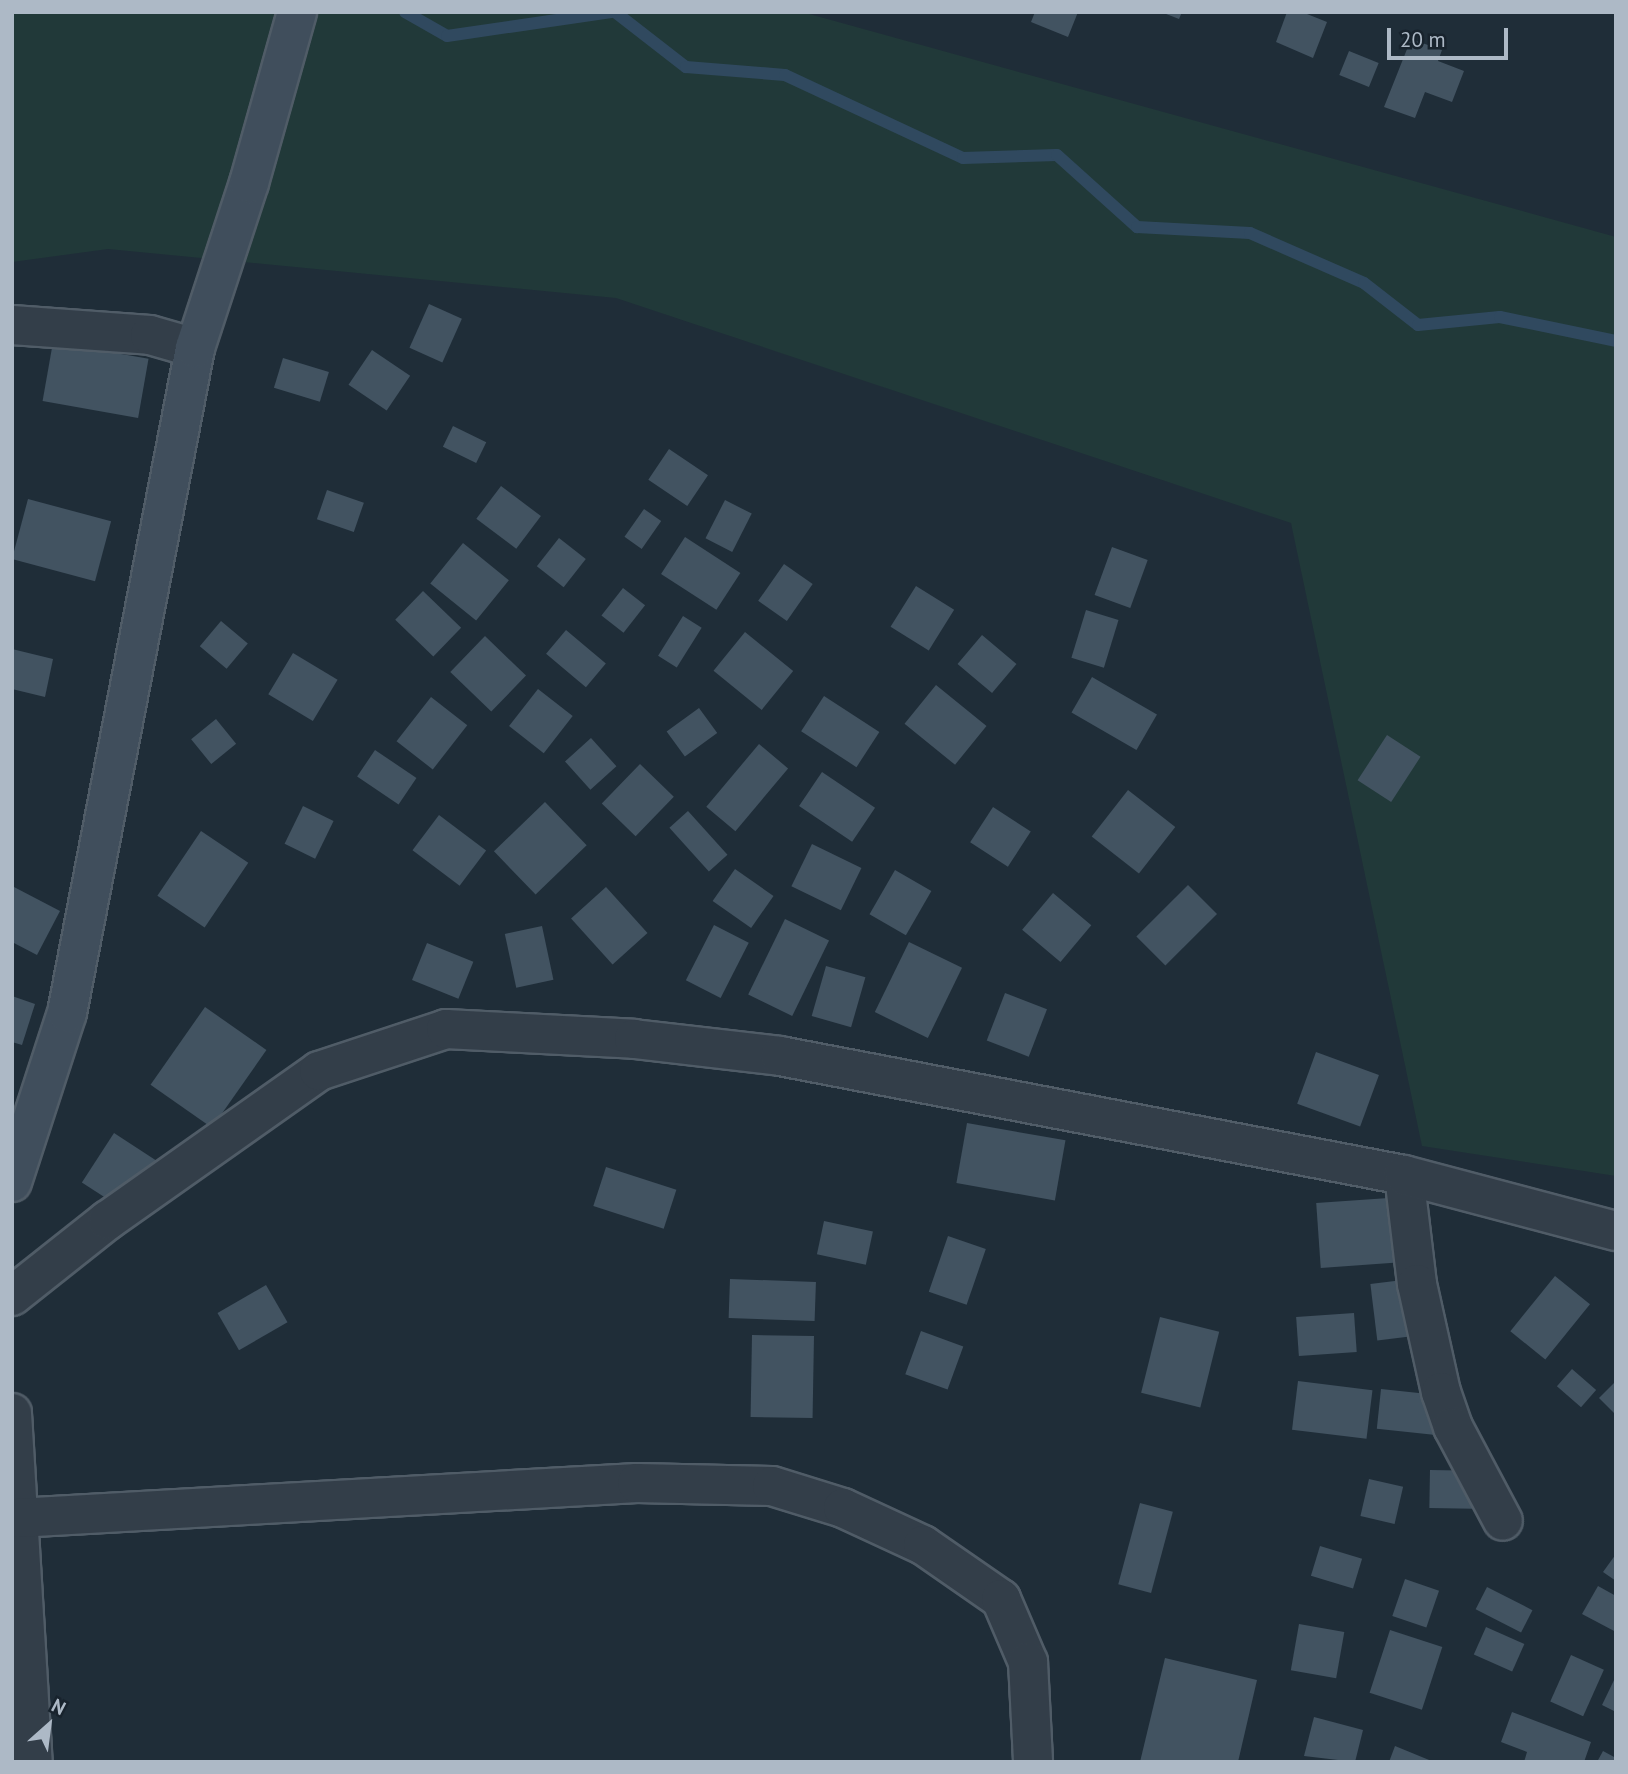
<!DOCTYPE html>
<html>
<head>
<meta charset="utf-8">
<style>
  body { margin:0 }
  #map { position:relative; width:1628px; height:1774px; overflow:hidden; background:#1f2d38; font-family:"PT Sans",sans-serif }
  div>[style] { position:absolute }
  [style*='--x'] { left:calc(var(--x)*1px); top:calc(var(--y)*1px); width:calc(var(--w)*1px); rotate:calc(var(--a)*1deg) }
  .green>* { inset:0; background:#213939 }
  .stream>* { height:12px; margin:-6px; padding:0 6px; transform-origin:6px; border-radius:6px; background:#30495f }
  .building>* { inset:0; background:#425361; transform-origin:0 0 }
  .roads { filter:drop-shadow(2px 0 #505c67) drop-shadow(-2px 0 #505c67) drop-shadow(0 2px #505c67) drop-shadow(0 -2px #505c67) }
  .street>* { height:38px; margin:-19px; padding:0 19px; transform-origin:19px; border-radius:19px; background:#333e49 }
  .secondary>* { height:38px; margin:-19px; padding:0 19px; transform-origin:19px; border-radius:19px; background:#404e5c }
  span { translate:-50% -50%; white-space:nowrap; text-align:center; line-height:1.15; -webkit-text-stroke:7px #18232d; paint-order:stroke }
  .frame { position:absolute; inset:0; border:14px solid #adb9c6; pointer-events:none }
  .north { position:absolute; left:14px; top:1690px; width:70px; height:70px; -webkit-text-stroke:5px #18232d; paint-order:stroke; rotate:28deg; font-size:19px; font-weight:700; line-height:28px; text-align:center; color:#adb9c6 }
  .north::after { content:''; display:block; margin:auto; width:24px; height:32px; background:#adb9c6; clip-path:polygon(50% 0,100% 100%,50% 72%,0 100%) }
  .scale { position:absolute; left:1387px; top:28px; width:121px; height:32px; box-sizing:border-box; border:4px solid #adb9c6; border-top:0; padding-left:9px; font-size:21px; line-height:24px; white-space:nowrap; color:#adb9c6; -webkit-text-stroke:5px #18232d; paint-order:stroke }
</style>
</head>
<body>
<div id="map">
  <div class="green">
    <i style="clip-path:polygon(12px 12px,802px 12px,1616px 237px,1616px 1176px,1422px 1146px,1291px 523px,616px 298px,108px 249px,12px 262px)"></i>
  </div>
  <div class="stream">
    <i style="--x:405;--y:12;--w:48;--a:29.7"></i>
    <i style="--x:447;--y:36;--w:166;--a:-8.3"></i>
    <i style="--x:615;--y:12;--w:90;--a:37.8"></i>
    <i style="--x:686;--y:67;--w:99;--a:4.6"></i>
    <i style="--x:785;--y:75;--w:196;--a:25"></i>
    <i style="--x:963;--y:158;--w:94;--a:-1.8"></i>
    <i style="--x:1057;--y:155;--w:108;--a:42"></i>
    <i style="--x:1137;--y:227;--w:113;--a:3"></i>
    <i style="--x:1250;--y:233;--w:124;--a:23.7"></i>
    <i style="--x:1364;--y:283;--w:68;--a:37.9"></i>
    <i style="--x:1418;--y:325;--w:82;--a:-5.6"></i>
    <i style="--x:1500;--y:317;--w:118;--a:11.7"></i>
  </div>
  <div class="building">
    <i style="clip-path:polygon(1035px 12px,1078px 12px,1068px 37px,1031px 22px)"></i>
    <i style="clip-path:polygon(1161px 12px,1182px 12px,1179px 19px)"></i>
    <i style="clip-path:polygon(1287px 12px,1302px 12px,1327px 22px,1313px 58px,1276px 42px)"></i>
    <i style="clip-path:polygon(1411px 39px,1442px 50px,1438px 61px,1464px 71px,1452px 102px,1425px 92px,1415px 118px,1384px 107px)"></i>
    <i style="left:1349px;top:51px;width:32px;height:26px;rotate:22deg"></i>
    <i style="left:429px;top:304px;width:36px;height:48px;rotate:24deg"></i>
    <i style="left:53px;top:342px;width:97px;height:60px;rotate:10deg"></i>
    <i style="left:372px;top:350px;width:46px;height:42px;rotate:34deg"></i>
    <i style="left:283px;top:358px;width:48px;height:31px;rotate:17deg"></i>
    <i style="left:453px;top:426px;width:37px;height:23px;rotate:26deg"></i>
    <i style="left:669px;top:449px;width:47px;height:37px;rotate:34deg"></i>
    <i style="left:501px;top:486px;width:50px;height:41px;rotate:37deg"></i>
    <i style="left:327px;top:490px;width:39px;height:31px;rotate:19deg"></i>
    <i style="left:28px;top:499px;width:86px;height:62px;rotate:15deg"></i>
    <i style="left:725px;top:500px;width:30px;height:43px;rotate:27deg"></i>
    <i style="left:644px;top:509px;width:21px;height:34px;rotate:35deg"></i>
    <i style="left:685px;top:537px;width:66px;height:44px;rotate:33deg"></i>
    <i style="left:559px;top:538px;width:34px;height:36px;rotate:38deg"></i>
    <i style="left:463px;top:543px;width:59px;height:52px;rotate:39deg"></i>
    <i style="left:1112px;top:547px;width:38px;height:51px;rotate:20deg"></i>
    <i style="left:784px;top:564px;width:35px;height:45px;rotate:35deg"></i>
    <i style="left:916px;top:586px;width:45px;height:48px;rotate:32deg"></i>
    <i style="left:623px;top:588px;width:28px;height:35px;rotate:38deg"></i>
    <i style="left:423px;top:591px;width:53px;height:40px;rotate:44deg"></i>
    <i style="left:1086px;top:610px;width:34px;height:50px;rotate:17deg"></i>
    <i style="left:683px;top:616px;width:22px;height:47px;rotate:32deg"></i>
    <i style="left:221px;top:621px;width:35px;height:33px;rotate:40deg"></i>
    <i style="left:566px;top:630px;width:52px;height:31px;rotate:40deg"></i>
    <i style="left:745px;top:632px;width:62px;height:50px;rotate:39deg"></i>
    <i style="left:982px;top:635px;width:45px;height:38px;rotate:40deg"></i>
    <i style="left:485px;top:636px;width:57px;height:50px;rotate:44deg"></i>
    <i style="clip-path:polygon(12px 649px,53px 659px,45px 697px,12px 689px)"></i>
    <i style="left:293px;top:653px;width:52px;height:48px;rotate:31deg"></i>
    <i style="left:1092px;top:677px;width:75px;height:41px;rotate:30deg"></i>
    <i style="left:936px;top:685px;width:65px;height:50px;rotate:39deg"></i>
    <i style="left:538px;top:689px;width:44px;height:47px;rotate:38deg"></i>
    <i style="left:824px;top:696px;width:66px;height:42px;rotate:33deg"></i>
    <i style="left:431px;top:697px;width:46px;height:56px;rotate:38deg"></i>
    <i style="left:699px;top:708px;width:31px;height:40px;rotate:54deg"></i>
    <i style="left:216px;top:719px;width:32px;height:32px;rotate:51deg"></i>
    <i style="left:1387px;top:735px;width:40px;height:54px;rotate:33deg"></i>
    <i style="left:591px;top:738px;width:38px;height:35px;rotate:48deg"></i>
    <i style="left:759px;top:744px;width:38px;height:82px;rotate:40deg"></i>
    <i style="left:375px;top:750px;width:50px;height:32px;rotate:34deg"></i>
    <i style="left:640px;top:764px;width:47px;height:55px;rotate:44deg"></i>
    <i style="left:822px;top:772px;width:64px;height:41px;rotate:34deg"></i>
    <i style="left:1128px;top:790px;width:60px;height:59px;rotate:38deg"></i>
    <i style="left:545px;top:802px;width:60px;height:71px;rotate:46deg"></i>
    <i style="left:303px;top:806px;width:34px;height:42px;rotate:26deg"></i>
    <i style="left:993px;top:807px;width:45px;height:42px;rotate:33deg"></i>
    <i style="left:688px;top:811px;width:59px;height:25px;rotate:48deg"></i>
    <i style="left:439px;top:815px;width:59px;height:44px;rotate:37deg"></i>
    <i style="left:201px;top:831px;width:57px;height:78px;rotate:34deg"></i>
    <i style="left:812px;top:844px;width:55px;height:47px;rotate:26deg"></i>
    <i style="left:735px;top:869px;width:47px;height:39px;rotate:35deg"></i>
    <i style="left:895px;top:870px;width:42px;height:51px;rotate:30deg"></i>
    <i style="left:1188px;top:885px;width:41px;height:73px;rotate:45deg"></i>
    <i style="clip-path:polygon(14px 887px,60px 911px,37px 955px,12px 942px)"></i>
    <i style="left:606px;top:887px;width:62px;height:47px;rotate:48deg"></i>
    <i style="left:1053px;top:893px;width:50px;height:48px;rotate:40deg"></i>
    <i style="left:785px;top:919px;width:49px;height:84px;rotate:26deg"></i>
    <i style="left:714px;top:925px;width:39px;height:62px;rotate:27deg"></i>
    <i style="left:542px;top:926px;width:55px;height:38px;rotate:78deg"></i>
    <i style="left:909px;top:942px;width:59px;height:78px;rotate:26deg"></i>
    <i style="left:427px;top:943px;width:50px;height:40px;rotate:22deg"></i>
    <i style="left:826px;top:966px;width:41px;height:52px;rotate:16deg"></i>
    <i style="left:1005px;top:993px;width:45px;height:51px;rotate:21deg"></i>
    <i style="clip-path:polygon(12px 996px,35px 1004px,22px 1045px,12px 1042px)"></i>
    <i style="left:205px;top:1007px;width:75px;height:95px;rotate:35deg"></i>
    <i style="left:1316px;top:1052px;width:67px;height:55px;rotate:20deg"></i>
    <i style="left:967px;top:1123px;width:100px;height:61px;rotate:10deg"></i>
    <i style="left:114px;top:1133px;width:59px;height:59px;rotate:33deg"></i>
    <i style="left:606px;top:1167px;width:74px;height:41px;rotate:18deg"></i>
    <i style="left:1403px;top:1197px;width:65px;height:87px;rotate:86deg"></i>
    <i style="left:824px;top:1221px;width:50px;height:34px;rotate:12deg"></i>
    <i style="left:948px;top:1236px;width:40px;height:59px;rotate:19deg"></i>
    <i style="left:1555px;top:1276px;width:45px;height:71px;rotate:39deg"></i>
    <i style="left:1419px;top:1278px;width:57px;height:49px;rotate:83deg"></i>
    <i style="left:730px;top:1279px;width:86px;height:39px;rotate:2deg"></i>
    <i style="left:266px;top:1285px;width:43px;height:56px;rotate:60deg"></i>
    <i style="left:1354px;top:1313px;width:39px;height:58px;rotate:86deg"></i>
    <i style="left:1160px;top:1317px;width:61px;height:78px;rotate:14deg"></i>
    <i style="left:921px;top:1331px;width:45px;height:46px;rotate:20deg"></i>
    <i style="left:752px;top:1335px;width:62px;height:82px;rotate:1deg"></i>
    <i style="left:1572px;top:1369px;width:32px;height:23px;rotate:41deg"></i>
    <i style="left:1298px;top:1381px;width:75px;height:49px;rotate:7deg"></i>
    <i style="clip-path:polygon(1616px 1381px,1616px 1415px,1599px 1398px)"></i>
    <i style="left:1381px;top:1389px;width:71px;height:40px;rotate:6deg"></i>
    <i style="left:1430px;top:1470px;width:44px;height:38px;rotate:1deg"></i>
    <i style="left:1369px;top:1479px;width:35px;height:38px;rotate:13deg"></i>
    <i style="left:1140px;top:1503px;width:34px;height:84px;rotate:15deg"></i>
    <i style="left:1320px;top:1546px;width:44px;height:31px;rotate:17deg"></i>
    <i style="clip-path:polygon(1616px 1554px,1616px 1581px,1603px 1572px)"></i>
    <i style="left:1405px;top:1579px;width:36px;height:39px;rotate:19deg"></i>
    <i style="clip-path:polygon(1598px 1586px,1616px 1596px,1616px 1632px,1582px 1614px)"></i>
    <i style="left:1487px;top:1587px;width:51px;height:25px;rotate:27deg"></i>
    <i style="left:1299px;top:1624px;width:46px;height:47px;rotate:10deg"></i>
    <i style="left:1486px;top:1627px;width:42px;height:30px;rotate:24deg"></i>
    <i style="left:1390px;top:1630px;width:55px;height:66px;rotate:18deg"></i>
    <i style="left:1571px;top:1655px;width:36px;height:51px;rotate:24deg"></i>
    <i style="clip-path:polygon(1165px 1658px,1257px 1680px,1238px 1762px,1140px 1762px)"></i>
    <i style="clip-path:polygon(1616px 1676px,1616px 1712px,1602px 1705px)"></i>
    <i style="clip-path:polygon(1512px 1712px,1591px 1742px,1584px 1762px,1524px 1762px,1527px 1752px,1501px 1742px)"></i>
    <i style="clip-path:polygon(1314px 1717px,1363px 1730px,1355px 1762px,1304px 1756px)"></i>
    <i style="clip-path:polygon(1395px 1746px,1434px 1762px,1389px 1762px)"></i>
    <i style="clip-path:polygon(1603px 1751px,1616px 1758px,1616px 1762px,1597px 1762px)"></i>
  </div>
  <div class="roads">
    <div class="street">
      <i style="--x:12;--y:325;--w:138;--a:4.1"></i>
      <i style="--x:150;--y:335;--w:47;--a:16.1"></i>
      <i style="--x:1404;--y:1175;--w:110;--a:83.2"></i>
      <i style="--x:1417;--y:1284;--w:111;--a:77.5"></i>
      <i style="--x:1441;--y:1392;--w:37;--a:71"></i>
      <i style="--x:1453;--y:1427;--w:106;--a:62"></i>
      <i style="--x:12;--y:1296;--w:122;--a:-38.4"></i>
      <i style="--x:108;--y:1220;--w:258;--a:-35.2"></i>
      <i style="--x:319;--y:1071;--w:134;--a:-18.3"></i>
      <i style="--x:446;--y:1029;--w:188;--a:3"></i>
      <i style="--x:634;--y:1039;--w:147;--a:6.6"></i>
      <i style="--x:780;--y:1056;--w:635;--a:10.8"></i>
      <i style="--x:1404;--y:1175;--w:219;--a:14.8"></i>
      <i style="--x:12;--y:1413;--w:350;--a:86.6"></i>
      <i style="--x:17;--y:1518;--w:621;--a:-3.23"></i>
      <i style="--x:637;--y:1483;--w:135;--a:1.3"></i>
      <i style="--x:772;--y:1486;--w:74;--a:17.2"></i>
      <i style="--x:843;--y:1508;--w:88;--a:24.8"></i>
      <i style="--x:923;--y:1545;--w:95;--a:34.7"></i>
      <i style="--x:1001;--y:1599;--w:69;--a:66.8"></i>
      <i style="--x:1028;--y:1662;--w:100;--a:87.1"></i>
    </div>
    <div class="secondary">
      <i style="--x:12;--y:1182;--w:178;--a:-72"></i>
      <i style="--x:67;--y:1013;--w:677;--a:-79.1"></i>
      <i style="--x:195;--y:348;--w:174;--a:-71.9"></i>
      <i style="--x:249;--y:183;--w:178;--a:-74.3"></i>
    </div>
  </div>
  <div class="frame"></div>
  <div class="north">N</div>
  <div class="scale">20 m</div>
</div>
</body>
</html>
